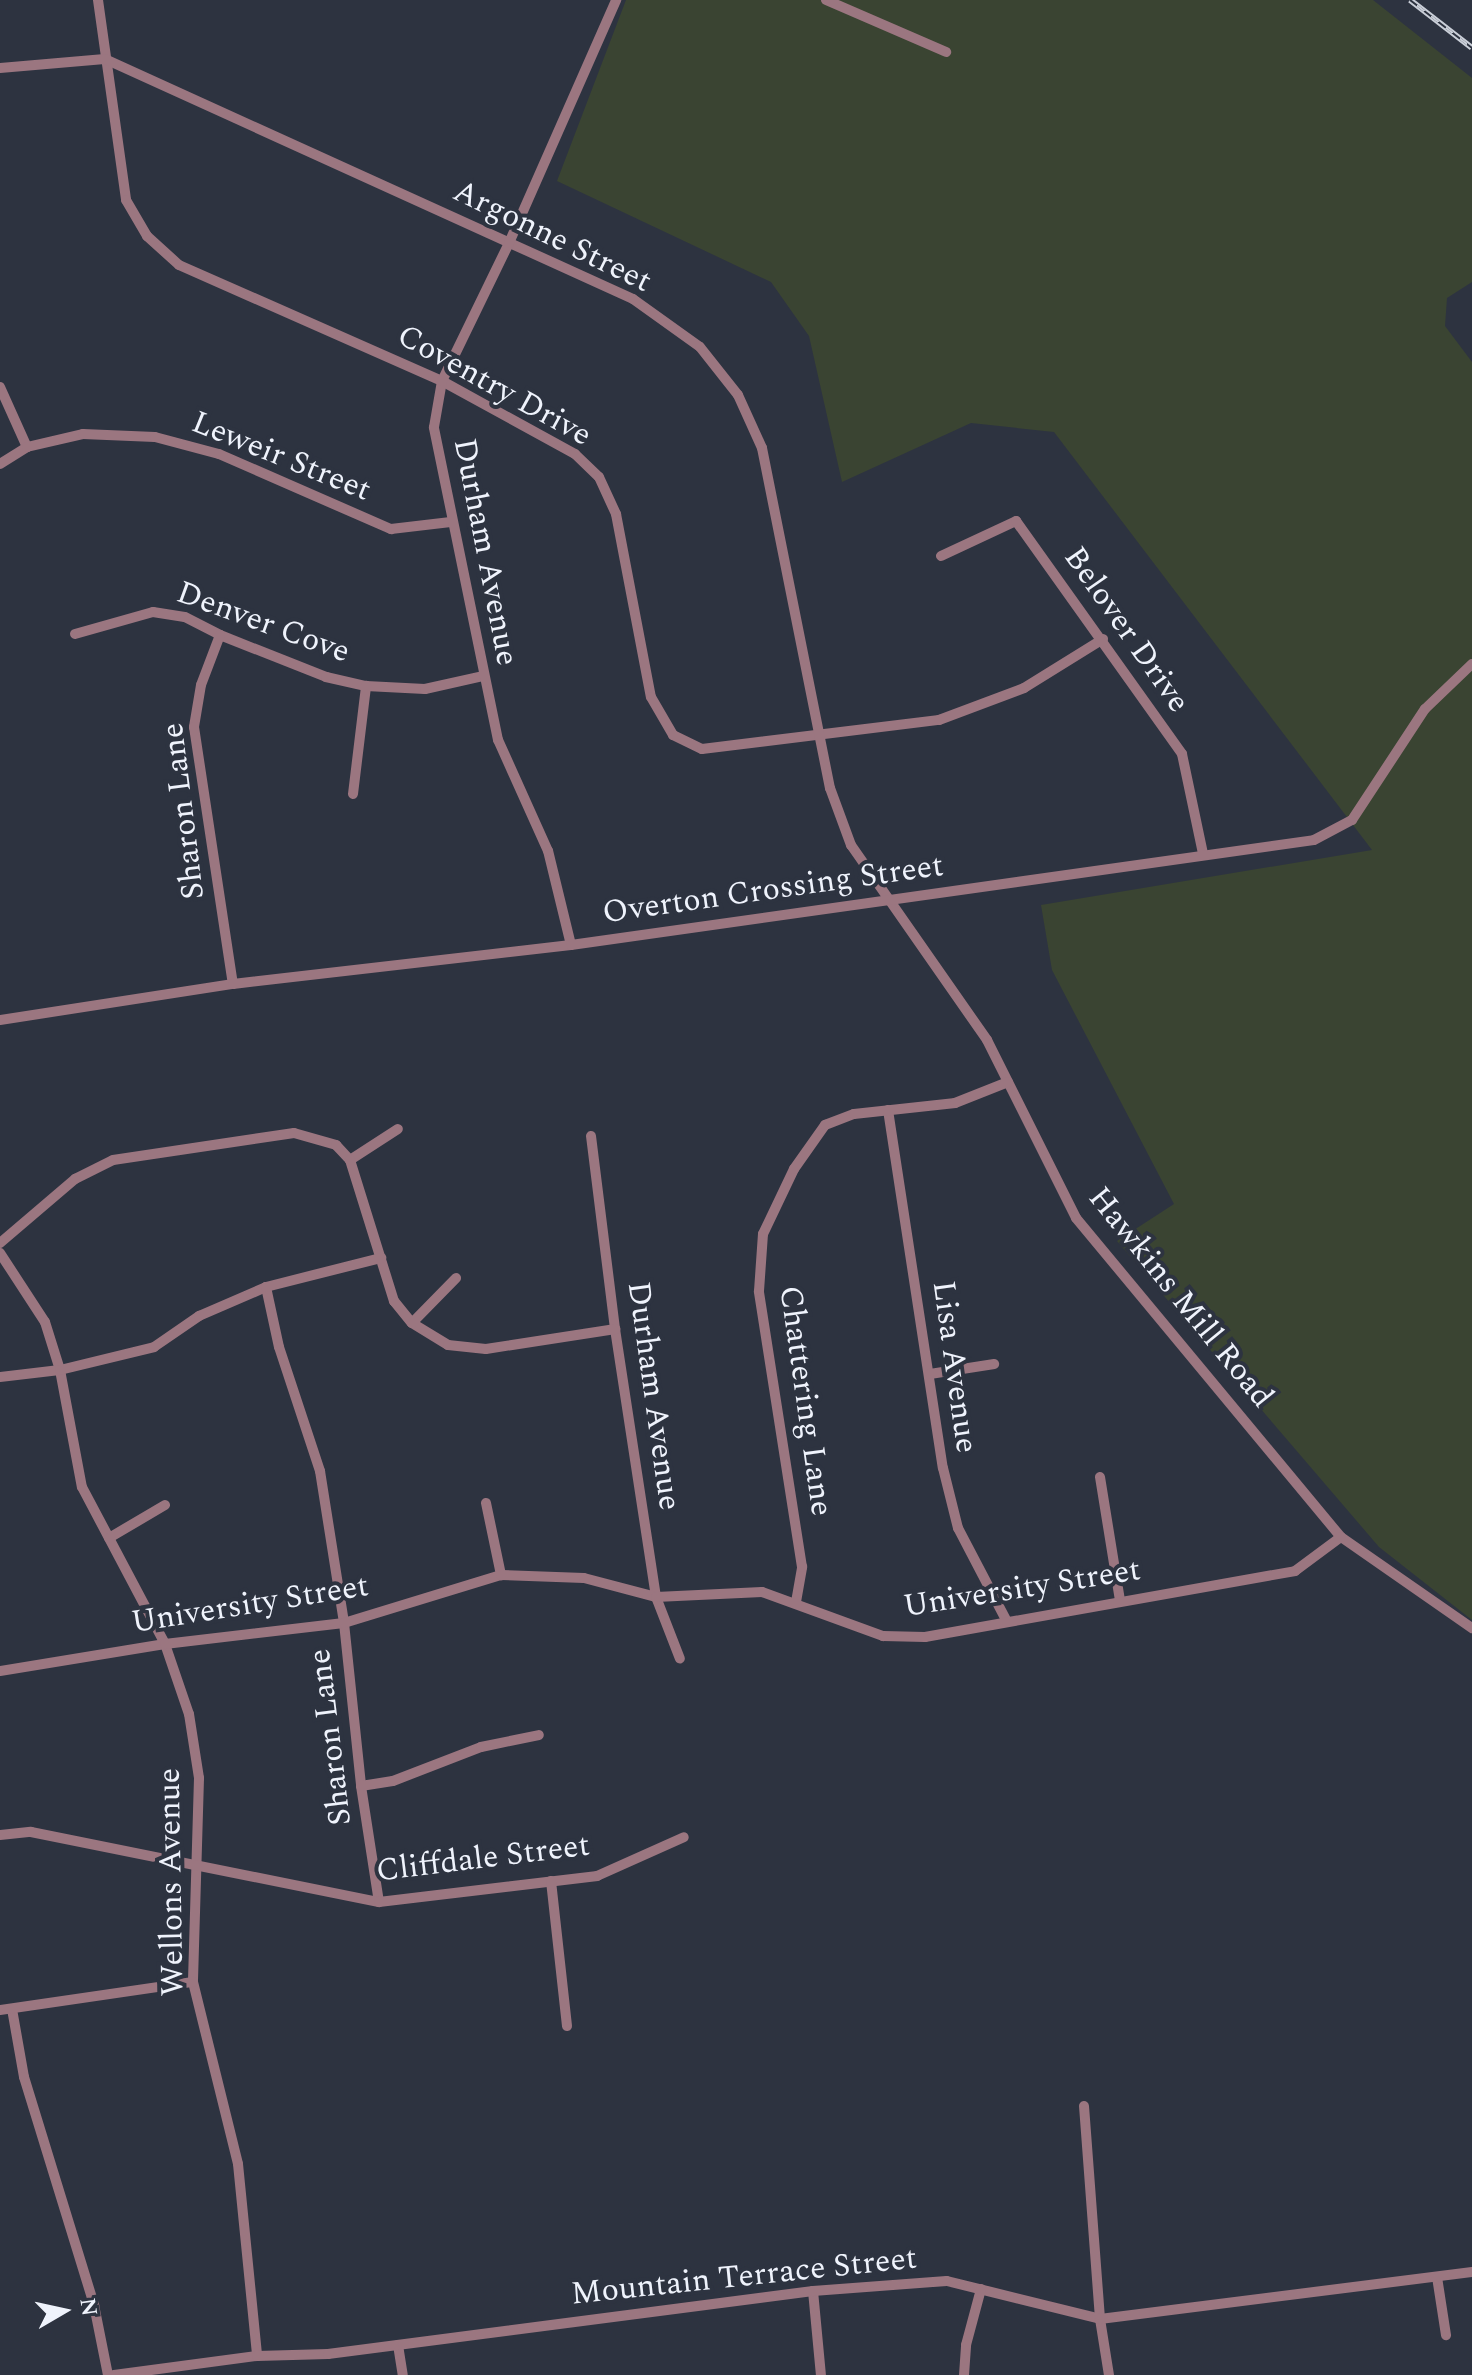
<!DOCTYPE html>
<html>
<head>
<meta charset="utf-8">
<style>
  body { margin:0 }
  #map { position:relative; width:1472px; height:2375px; overflow:hidden; background:#2d3340; font-family:Spectral,serif }
  div>[style] { position:absolute }
  [style*='--x'] { left:calc(var(--x)*1px); top:calc(var(--y)*1px); width:calc(var(--w)*1px); rotate:calc(var(--a)*1deg) }
  .green>* { inset:0; background:#3a4432 }
  .minor>* { height:10px; margin:-5px; padding:0 5px; transform-origin:5px; border-radius:5px; background:#9b7680 }
  .rail>* { height:6px; margin-top:-3px; transform-origin:0; background:repeating-linear-gradient(90deg,#2d3340 0 9px,#cacfd8 0 18px); box-sizing:border-box; border-block:2px solid #cacfd8 }
  span { translate:-50% -50%; white-space:nowrap; text-align:center; line-height:1.15; -webkit-text-stroke:8px #2d3340; paint-order:stroke }
  .street-label { font-size:32px; color:#eff3fc }
  .north { position:absolute; left:24px; top:2271px; width:80px; height:80px; -webkit-text-stroke:6px #2d3340; paint-order:stroke; rotate:81deg; font-size:22px; font-weight:700; line-height:32px; text-align:center; color:#eff3fc }
  .north::after { content:''; display:block; margin:auto; width:28px; height:36px; background:#eff3fc; clip-path:polygon(50% 0,100% 100%,50% 72%,0 100%) }
</style>
</head>
<body>
<div id="map">
  <div class="green">
    <i style="clip-path:polygon(626px 0,1373px 0,1472px 78px,1472px 282px,1447px 298px,1445px 326px,1472px 362px,1472px 1620px,1379px 1547px,1117px 1241px,1174px 1204px,1052px 970px,1041px 905px,1372px 850px,1054px 432px,971px 423px,842px 482px,809px 336px,771px 282px,557px 181px)"></i>
  </div>
  <div class="minor">
    <i style="--x:98;--y:0;--w:202;--a:82"></i>
    <i style="--x:126;--y:200;--w:42;--a:59.7"></i>
    <i style="--x:147;--y:236;--w:43;--a:42.2"></i>
    <i style="--x:179;--y:265;--w:287;--a:23.8"></i>
    <i style="--x:442;--y:381;--w:152;--a:28.8"></i>
    <i style="--x:575;--y:454;--w:33;--a:44"></i>
    <i style="--x:599;--y:477;--w:41;--a:65.3"></i>
    <i style="--x:616;--y:514;--w:186;--a:79.2"></i>
    <i style="--x:651;--y:697;--w:44;--a:59.9"></i>
    <i style="--x:673;--y:735;--w:32;--a:26"></i>
    <i style="--x:702;--y:749;--w:239;--a:-7"></i>
    <i style="--x:939;--y:720;--w:91;--a:-20.6"></i>
    <i style="--x:1024;--y:688;--w:93;--a:-31.8"></i>
    <i style="--x:826;--y:0;--w:131;--a:23.4"></i>
    <i style="--x:0;--y:68;--w:105;--a:-4.9"></i>
    <i style="--x:105;--y:59;--w:580;--a:24.44"></i>
    <i style="--x:633;--y:299;--w:82;--a:35.6"></i>
    <i style="--x:700;--y:347;--w:61;--a:51.6"></i>
    <i style="--x:738;--y:395;--w:58;--a:65.6"></i>
    <i style="--x:762;--y:448;--w:347;--a:78.7"></i>
    <i style="--x:830;--y:788;--w:61;--a:69.8"></i>
    <i style="--x:851;--y:845;--w:238;--a:55.1"></i>
    <i style="--x:987;--y:1040;--w:199;--a:63.4"></i>
    <i style="--x:1076;--y:1218;--w:415;--a:50.3"></i>
    <i style="--x:1341;--y:1537;--w:160;--a:34.8"></i>
    <i style="--x:0;--y:387;--w:66;--a:65.8"></i>
    <i style="--x:0;--y:464;--w:32;--a:-32"></i>
    <i style="--x:27;--y:447;--w:57;--a:-13.1"></i>
    <i style="--x:83;--y:434;--w:72;--a:2.4"></i>
    <i style="--x:155;--y:437;--w:66;--a:14.9"></i>
    <i style="--x:219;--y:454;--w:188;--a:23.6"></i>
    <i style="--x:391;--y:529;--w:60;--a:-6.7"></i>
    <i style="--x:941;--y:556;--w:83;--a:-25"></i>
    <i style="--x:1016;--y:521;--w:286;--a:54.5"></i>
    <i style="--x:1182;--y:754;--w:102;--a:78.1"></i>
    <i style="--x:75;--y:634;--w:81;--a:-15.8"></i>
    <i style="--x:153;--y:612;--w:32;--a:9"></i>
    <i style="--x:185;--y:617;--w:39;--a:27"></i>
    <i style="--x:220;--y:635;--w:114;--a:21.6"></i>
    <i style="--x:326;--y:677;--w:41;--a:12.7"></i>
    <i style="--x:366;--y:686;--w:59;--a:2.9"></i>
    <i style="--x:425;--y:689;--w:59;--a:-12.6"></i>
    <i style="--x:220;--y:635;--w:53;--a:110.8"></i>
    <i style="--x:201;--y:685;--w:43;--a:99.5"></i>
    <i style="--x:194;--y:727;--w:260;--a:81.4"></i>
    <i style="--x:353;--y:794;--w:109;--a:-83.1"></i>
    <i style="--x:571;--y:945;--w:97;--a:-103.7"></i>
    <i style="--x:548;--y:851;--w:122;--a:-114.2"></i>
    <i style="--x:498;--y:740;--w:319;--a:-101.6"></i>
    <i style="--x:434;--y:427;--w:47;--a:-80.1"></i>
    <i style="--x:442;--y:381;--w:153;--a:-64.1"></i>
    <i style="--x:509;--y:243;--w:266;--a:-66.2"></i>
    <i style="--x:0;--y:1020;--w:236;--a:-8.8"></i>
    <i style="--x:233;--y:984;--w:340;--a:-6.6"></i>
    <i style="--x:571;--y:945;--w:750;--a:-8.04"></i>
    <i style="--x:1314;--y:840;--w:43;--a:-27.8"></i>
    <i style="--x:1352;--y:820;--w:133;--a:-56.7"></i>
    <i style="--x:1425;--y:709;--w:65;--a:-43.8"></i>
    <i style="--x:888;--y:1110;--w:362;--a:81.3"></i>
    <i style="--x:943;--y:1468;--w:62;--a:76"></i>
    <i style="--x:958;--y:1528;--w:104;--a:62.4"></i>
    <i style="--x:591;--y:1136;--w:194;--a:82.9"></i>
    <i style="--x:615;--y:1329;--w:271;--a:81.3"></i>
    <i style="--x:656;--y:1597;--w:66;--a:68.8"></i>
    <i style="--x:350;--y:1160;--w:57;--a:-32.9"></i>
    <i style="--x:0;--y:1243;--w:99;--a:-40.5"></i>
    <i style="--x:75;--y:1179;--w:42;--a:-26.6"></i>
    <i style="--x:113;--y:1160;--w:183;--a:-8.5"></i>
    <i style="--x:294;--y:1133;--w:44;--a:15.9"></i>
    <i style="--x:336;--y:1145;--w:21;--a:47"></i>
    <i style="--x:350;--y:1160;--w:148;--a:72.7"></i>
    <i style="--x:394;--y:1301;--w:28;--a:51"></i>
    <i style="--x:412;--y:1323;--w:42;--a:31.4"></i>
    <i style="--x:448;--y:1345;--w:38;--a:6"></i>
    <i style="--x:486;--y:1349;--w:131;--a:-8.8"></i>
    <i style="--x:0;--y:1253;--w:82;--a:56.9"></i>
    <i style="--x:45;--y:1322;--w:50;--a:72.6"></i>
    <i style="--x:60;--y:1370;--w:119;--a:79.4"></i>
    <i style="--x:82;--y:1487;--w:178;--a:62.1"></i>
    <i style="--x:165;--y:1644;--w:74;--a:71.1"></i>
    <i style="--x:189;--y:1714;--w:65;--a:81.1"></i>
    <i style="--x:199;--y:1778;--w:204;--a:91.7"></i>
    <i style="--x:193;--y:1982;--w:187;--a:76.1"></i>
    <i style="--x:238;--y:2164;--w:193;--a:84.3"></i>
    <i style="--x:266;--y:1287;--w:61;--a:77.8"></i>
    <i style="--x:279;--y:1347;--w:131;--a:71.7"></i>
    <i style="--x:320;--y:1471;--w:154;--a:81"></i>
    <i style="--x:344;--y:1623;--w:164;--a:84"></i>
    <i style="--x:361;--y:1786;--w:117;--a:81.2"></i>
    <i style="--x:412;--y:1323;--w:63;--a:-45.6"></i>
    <i style="--x:930;--y:1374;--w:65;--a:-8.9"></i>
    <i style="--x:0;--y:1377;--w:60;--a:-6.7"></i>
    <i style="--x:60;--y:1370;--w:97;--a:-13.7"></i>
    <i style="--x:154;--y:1347;--w:55;--a:-34.6"></i>
    <i style="--x:199;--y:1316;--w:73;--a:-23.4"></i>
    <i style="--x:266;--y:1287;--w:119;--a:-14.2"></i>
    <i style="--x:1100;--y:1477;--w:126;--a:80.8"></i>
    <i style="--x:486;--y:1503;--w:74;--a:78.2"></i>
    <i style="--x:109;--y:1538;--w:65;--a:-30.5"></i>
    <i style="--x:796;--y:1602;--w:36;--a:-80"></i>
    <i style="--x:802;--y:1567;--w:279;--a:-98.9"></i>
    <i style="--x:759;--y:1291;--w:57;--a:-86"></i>
    <i style="--x:763;--y:1234;--w:72;--a:-64.5"></i>
    <i style="--x:794;--y:1169;--w:54;--a:-54.8"></i>
    <i style="--x:825;--y:1125;--w:31;--a:-21"></i>
    <i style="--x:854;--y:1114;--w:102;--a:-6.2"></i>
    <i style="--x:955;--y:1103;--w:57;--a:-21.6"></i>
    <i style="--x:0;--y:1671;--w:167;--a:-9.3"></i>
    <i style="--x:165;--y:1644;--w:180;--a:-6.7"></i>
    <i style="--x:344;--y:1623;--w:164;--a:-17"></i>
    <i style="--x:501;--y:1575;--w:83;--a:2.1"></i>
    <i style="--x:584;--y:1578;--w:74;--a:14.8"></i>
    <i style="--x:656;--y:1597;--w:106;--a:-2.7"></i>
    <i style="--x:762;--y:1592;--w:129;--a:20"></i>
    <i style="--x:883;--y:1636;--w:42;--a:1.4"></i>
    <i style="--x:925;--y:1637;--w:376;--a:-10.1"></i>
    <i style="--x:1295;--y:1571;--w:57;--a:-36.5"></i>
    <i style="--x:361;--y:1786;--w:32;--a:-9"></i>
    <i style="--x:393;--y:1781;--w:94;--a:-21.1"></i>
    <i style="--x:481;--y:1747;--w:59;--a:-11.7"></i>
    <i style="--x:0;--y:1835;--w:31;--a:-6"></i>
    <i style="--x:31;--y:1832;--w:355;--a:11.4"></i>
    <i style="--x:379;--y:1902;--w:220;--a:-6.8"></i>
    <i style="--x:597;--y:1876;--w:95;--a:-24.1"></i>
    <i style="--x:551;--y:1881;--w:146;--a:83.7"></i>
    <i style="--x:12;--y:2009;--w:69;--a:80"></i>
    <i style="--x:24;--y:2077;--w:239;--a:72.9"></i>
    <i style="--x:94;--y:2305;--w:71;--a:78.7"></i>
    <i style="--x:0;--y:2010;--w:195;--a:-8.3"></i>
    <i style="--x:1084;--y:2106;--w:214;--a:85.7"></i>
    <i style="--x:1100;--y:2319;--w:57;--a:80.9"></i>
    <i style="--x:1437;--y:2277;--w:59;--a:81.2"></i>
    <i style="--x:813;--y:2291;--w:84;--a:84.6"></i>
    <i style="--x:398;--y:2345;--w:30;--a:81"></i>
    <i style="--x:114;--y:2375;--w:144;--a:-7.6"></i>
    <i style="--x:257;--y:2356;--w:71;--a:-1.6"></i>
    <i style="--x:328;--y:2354;--w:489;--a:-7.4"></i>
    <i style="--x:813;--y:2291;--w:134;--a:-4.3"></i>
    <i style="--x:947;--y:2281;--w:158;--a:13.9"></i>
    <i style="--x:1100;--y:2319;--w:375;--a:-7.2"></i>
    <i style="--x:964;--y:2375;--w:30;--a:-86"></i>
    <i style="--x:966;--y:2345;--w:58;--a:-75"></i>
  </div>
  <div class="rail">
    <i style="--x:1410;--y:0;--w:78;--a:37.7"></i>
  </div>
  <div class="street-label">
    <span style="left:552px;top:237px;rotate:26deg">Argonne Street</span>
    <span style="left:494px;top:386px;rotate:29deg">Coventry Drive</span>
    <span style="left:281px;top:457px;rotate:22deg">Leweir Street</span>
    <span style="left:485px;top:552px;rotate:79deg">Durham Avenue</span>
    <span style="left:263px;top:623px;rotate:20deg">Denver Cove</span>
    <span style="left:1126px;top:630px;rotate:55deg">Belover Drive</span>
    <span style="left:184px;top:811px;rotate:-97deg">Sharon Lane</span>
    <span style="left:773px;top:890px;rotate:-8deg">Overton Crossing Street</span>
    <span style="left:1180px;top:1298px;rotate:51deg">Hawkins Mill Road</span>
    <span style="left:954px;top:1367px;rotate:82deg">Lisa Avenue</span>
    <span style="left:653px;top:1396px;rotate:82deg">Durham Avenue</span>
    <span style="left:805px;top:1401px;rotate:82deg">Chattering Lane</span>
    <span style="left:1022px;top:1589px;rotate:-9deg">University Street</span>
    <span style="left:250px;top:1605px;rotate:-9deg">University Street</span>
    <span style="left:331px;top:1737px;rotate:-97deg">Sharon Lane</span>
    <span style="left:483px;top:1859px;rotate:-7deg">Cliffdale Street</span>
    <span style="left:172px;top:1882px;rotate:-91deg">Wellons Avenue</span>
    <span style="left:744px;top:2277px;rotate:-6deg">Mountain Terrace Street</span>
  </div>
  <div class="north">N</div>
</div>
</body>
</html>
